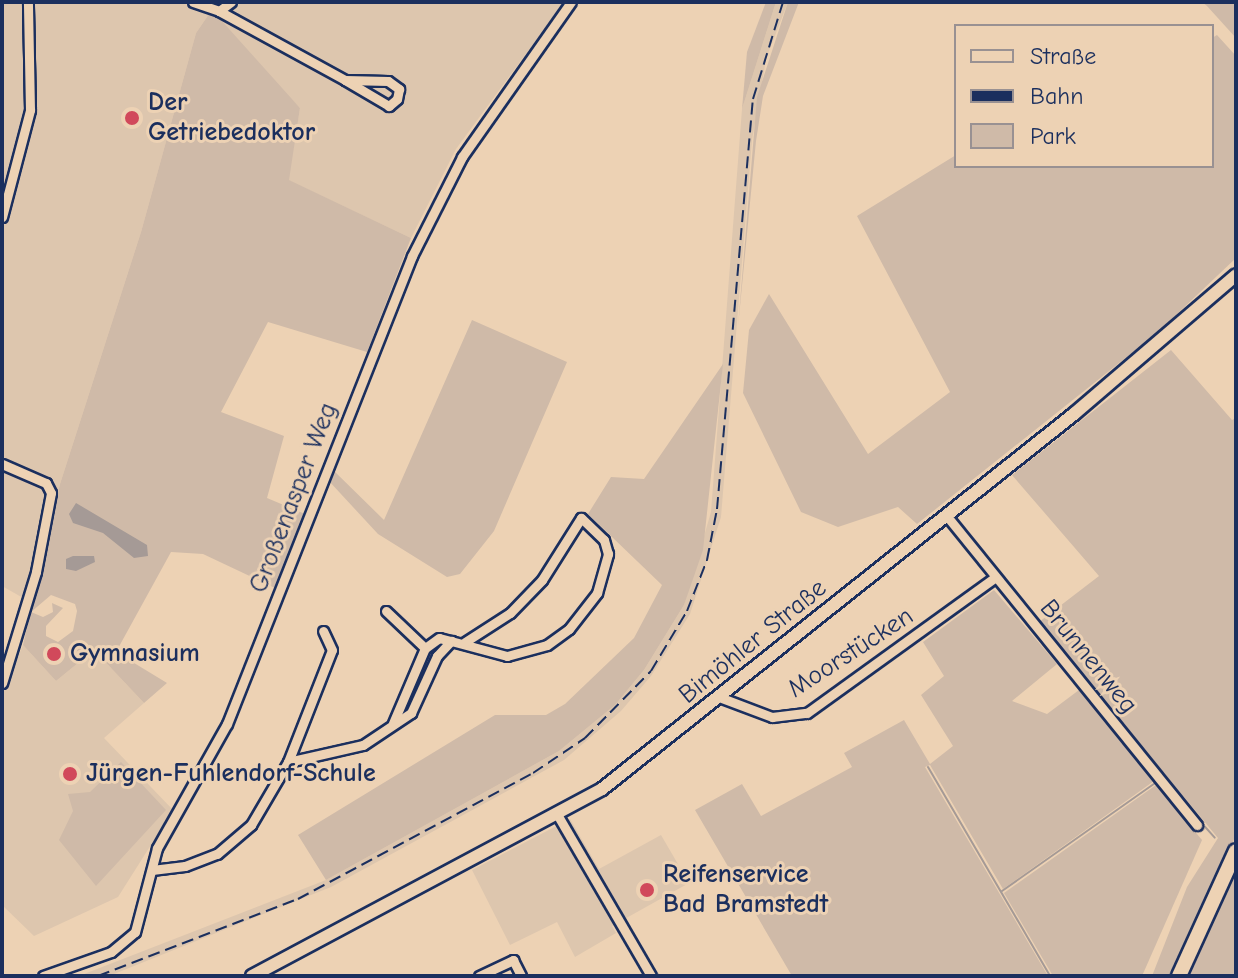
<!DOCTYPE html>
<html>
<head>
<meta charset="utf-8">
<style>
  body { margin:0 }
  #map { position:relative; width:1238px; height:978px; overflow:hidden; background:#edd2b4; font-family:"Comic Neue",sans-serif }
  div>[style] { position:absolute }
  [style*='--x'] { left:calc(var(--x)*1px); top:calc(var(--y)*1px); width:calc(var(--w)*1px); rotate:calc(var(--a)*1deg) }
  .built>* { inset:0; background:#ddc6ae }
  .green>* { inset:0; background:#cfbaa8 }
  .water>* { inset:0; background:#a59a96 }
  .stream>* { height:2px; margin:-1px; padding:0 1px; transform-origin:1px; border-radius:1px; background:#a59a96 }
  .roads { filter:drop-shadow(2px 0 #1b2f5e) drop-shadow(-2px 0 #1b2f5e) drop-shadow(0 2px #1b2f5e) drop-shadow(0 -2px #1b2f5e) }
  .street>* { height:9px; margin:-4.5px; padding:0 4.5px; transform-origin:4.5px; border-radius:4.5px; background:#edd2b4 }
  .secondary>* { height:12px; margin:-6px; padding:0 6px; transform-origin:6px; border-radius:6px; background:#edd2b4 }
  .primary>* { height:14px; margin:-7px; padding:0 7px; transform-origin:7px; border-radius:7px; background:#edd2b4 }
  .rail>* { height:2px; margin-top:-1px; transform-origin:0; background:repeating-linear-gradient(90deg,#1b2f5e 0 12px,transparent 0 18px) }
  .dots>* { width:22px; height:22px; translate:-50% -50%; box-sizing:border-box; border:4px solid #edd2b4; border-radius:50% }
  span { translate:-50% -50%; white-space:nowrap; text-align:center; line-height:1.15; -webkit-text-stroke:6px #edd2b4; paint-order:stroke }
  .poi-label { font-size:26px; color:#1b2f5e; font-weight:700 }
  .left { translate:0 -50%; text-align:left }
  .street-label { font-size:26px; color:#1b2f5e }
  .frame { position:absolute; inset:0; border:4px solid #1b2f5e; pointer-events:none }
  .legend { position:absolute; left:954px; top:24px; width:260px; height:144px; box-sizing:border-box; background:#edd2b4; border:2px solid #999192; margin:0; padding:10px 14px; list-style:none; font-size:24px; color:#1b2f5e }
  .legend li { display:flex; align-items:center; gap:16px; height:40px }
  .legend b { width:40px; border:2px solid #999192 }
</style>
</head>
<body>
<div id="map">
  <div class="built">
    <i style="clip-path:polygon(2px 2px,564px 2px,456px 149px,411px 238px,288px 180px,300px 108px,209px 14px,196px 33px,141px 232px,60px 484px,32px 603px,2px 586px)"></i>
    <i style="clip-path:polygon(776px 2px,788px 2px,766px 59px,752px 140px,721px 517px,690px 614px,651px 676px,621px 711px,564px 760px,331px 887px,109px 976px,79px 976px,326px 880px,559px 751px,615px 705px,644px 670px,684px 605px,711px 512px,742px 109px)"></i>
    <i style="clip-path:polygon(23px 645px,56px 681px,94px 650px,144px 703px,104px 738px,173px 810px,118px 897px,34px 936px,2px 905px,2px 695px)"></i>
    <i style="clip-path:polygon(570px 819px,599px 869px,661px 835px,689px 883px,612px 926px,616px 933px,575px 957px,557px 922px,510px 945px,472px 870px)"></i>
  </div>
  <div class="green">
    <i style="clip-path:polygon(766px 2px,776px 2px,742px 109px,747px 52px)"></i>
    <i style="clip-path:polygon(788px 2px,799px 2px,763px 96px,756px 141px,738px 327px,757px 97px)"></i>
    <i style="clip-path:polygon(1202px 2px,1236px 2px,1236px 38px,1207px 6px)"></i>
    <i style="clip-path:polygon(evenodd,209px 14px,221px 20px,300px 108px,289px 180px,411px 238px,367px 352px,268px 322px,221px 412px,284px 436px,267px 498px,305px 514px,275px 588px,203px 554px,171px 552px,116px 652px,167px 683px,144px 703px,94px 650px,56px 681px,23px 645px,60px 484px,141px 232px,196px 33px,209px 14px,51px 595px,75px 604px,77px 611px,73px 631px,58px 642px,46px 636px,46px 626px,63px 608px,52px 603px,53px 612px,43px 617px,31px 612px,51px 595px)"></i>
    <i style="clip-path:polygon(1217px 35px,1236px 56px,1236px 258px,1158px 332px,917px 524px,898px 507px,838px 527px,801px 512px,743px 393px,749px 330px,769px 294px,868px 454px,950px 392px,857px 216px,956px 155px,956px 166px,1212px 166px,1212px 38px)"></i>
    <i style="clip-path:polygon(472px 320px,567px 362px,494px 531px,460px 574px,447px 577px,378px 534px,328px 480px,331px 468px,384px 520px)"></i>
    <i style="clip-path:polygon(1171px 350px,1232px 420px,1236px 418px,1236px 835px,1171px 976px,1152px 976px,1187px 887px,1218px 838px,1039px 622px,1099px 576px,1012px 475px)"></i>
    <i style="clip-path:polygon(723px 364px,703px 550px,684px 605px,644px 670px,615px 705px,559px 751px,326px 880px,298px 835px,495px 715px,546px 715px,565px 704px,634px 638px,662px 585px,588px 514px,611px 477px,644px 479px)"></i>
    <i style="clip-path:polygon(994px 590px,1057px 664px,1012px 701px,1047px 714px,1079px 690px,1154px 781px,1003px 889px,930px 765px,925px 767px,1048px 976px,792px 976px,695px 810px,742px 784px,761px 816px,852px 767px,844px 753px,904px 720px,930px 764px,953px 746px,921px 695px,944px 676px,923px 642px)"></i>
    <i style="clip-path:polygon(121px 762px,166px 810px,96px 886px,59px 840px,73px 811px,68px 794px,90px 792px)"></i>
    <i style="clip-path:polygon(1156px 785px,1202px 840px,1142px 976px,1053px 976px,1004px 893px)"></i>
    <i style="clip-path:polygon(1236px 866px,1236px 976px,1186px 976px)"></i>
  </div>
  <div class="water">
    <i style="clip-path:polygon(76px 503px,147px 545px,148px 556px,134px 558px,103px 533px,73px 523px,69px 514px)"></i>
    <i style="clip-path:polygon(73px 556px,94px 556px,95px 562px,76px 571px,66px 569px,66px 559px)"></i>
  </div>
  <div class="stream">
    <i style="--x:928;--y:767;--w:242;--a:59.7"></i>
    <i style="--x:1198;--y:819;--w:25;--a:48"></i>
    <i style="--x:1002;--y:891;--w:187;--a:-35.2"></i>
  </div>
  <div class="roads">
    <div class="street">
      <i style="--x:193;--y:2;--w:28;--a:19"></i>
      <i style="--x:219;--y:11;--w:144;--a:28.7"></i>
      <i style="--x:345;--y:80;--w:43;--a:1.3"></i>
      <i style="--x:388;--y:81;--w:14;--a:36"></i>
      <i style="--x:399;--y:89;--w:10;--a:101"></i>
      <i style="--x:397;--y:99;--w:11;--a:139"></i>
      <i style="--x:389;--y:106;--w:51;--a:-149.4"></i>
      <i style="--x:219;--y:11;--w:15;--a:-37"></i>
      <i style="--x:2;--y:217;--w:111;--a:-75.3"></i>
      <i style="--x:30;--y:110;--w:108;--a:-91.1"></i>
      <i style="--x:2;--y:464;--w:48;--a:23.4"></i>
      <i style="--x:46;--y:483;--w:11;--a:63"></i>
      <i style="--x:51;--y:493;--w:80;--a:100.8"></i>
      <i style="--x:36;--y:572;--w:116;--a:107"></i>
      <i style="--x:946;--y:515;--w:399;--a:51"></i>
      <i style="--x:386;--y:611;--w:54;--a:43.5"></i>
      <i style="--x:451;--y:641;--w:58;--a:15"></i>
      <i style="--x:507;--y:656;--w:41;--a:-15.4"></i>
      <i style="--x:547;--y:645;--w:27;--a:-36"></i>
      <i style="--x:569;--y:629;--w:46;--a:-52.1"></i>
      <i style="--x:597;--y:593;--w:41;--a:-74.2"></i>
      <i style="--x:608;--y:554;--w:15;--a:-106"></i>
      <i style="--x:604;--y:540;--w:32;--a:-136"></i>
      <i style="--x:581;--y:518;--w:73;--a:122.2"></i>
      <i style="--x:542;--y:580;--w:46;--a:134.1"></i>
      <i style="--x:510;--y:613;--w:54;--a:147.2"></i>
      <i style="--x:719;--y:697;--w:57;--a:20.7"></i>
      <i style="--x:772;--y:717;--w:35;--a:-7"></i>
      <i style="--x:807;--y:713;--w:231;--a:-35.8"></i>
      <i style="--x:288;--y:762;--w:77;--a:-12.8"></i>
      <i style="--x:363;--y:745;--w:58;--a:-33.7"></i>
      <i style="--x:411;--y:713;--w:63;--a:-65.5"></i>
      <i style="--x:437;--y:656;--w:21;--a:-47"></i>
      <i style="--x:451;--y:641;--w:12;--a:-166"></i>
      <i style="--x:439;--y:638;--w:17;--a:144"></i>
      <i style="--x:425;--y:648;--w:82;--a:113.1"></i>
      <i style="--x:558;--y:816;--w:185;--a:59.8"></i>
      <i style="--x:152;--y:870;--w:33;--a:-7"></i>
      <i style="--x:185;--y:866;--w:34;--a:-21"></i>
      <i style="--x:217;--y:854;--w:45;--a:-40.5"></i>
      <i style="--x:251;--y:825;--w:73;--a:-59.6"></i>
      <i style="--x:288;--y:762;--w:120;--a:-68.6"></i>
      <i style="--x:332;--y:650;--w:21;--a:-115"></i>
      <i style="--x:43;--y:976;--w:72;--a:-19.4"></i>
      <i style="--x:111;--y:952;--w:31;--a:-40"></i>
      <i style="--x:135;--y:932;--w:87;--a:-75.3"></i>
      <i style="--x:157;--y:848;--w:142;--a:-60.6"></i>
      <i style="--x:227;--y:724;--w:503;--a:-68.43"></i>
      <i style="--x:412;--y:256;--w:111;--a:-63.2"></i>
      <i style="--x:462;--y:157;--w:189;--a:-54.9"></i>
      <i style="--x:479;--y:976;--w:38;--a:-25"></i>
      <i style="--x:513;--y:960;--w:18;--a:63"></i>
    </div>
    <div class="secondary">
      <i style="--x:252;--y:976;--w:397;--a:-28.1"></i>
      <i style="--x:602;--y:789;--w:603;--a:-38.47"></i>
      <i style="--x:1074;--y:414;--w:213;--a:-40.6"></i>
    </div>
    <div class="primary">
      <i style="--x:1179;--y:976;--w:137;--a:-65.5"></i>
    </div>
  </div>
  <div class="rail">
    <i style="--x:98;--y:976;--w:214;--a:-21.1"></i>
    <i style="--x:298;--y:899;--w:267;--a:-28.2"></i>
    <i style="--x:533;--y:773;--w:63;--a:-33.9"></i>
    <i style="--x:585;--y:738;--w:94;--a:-45.4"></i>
    <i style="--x:651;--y:671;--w:70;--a:-59"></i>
    <i style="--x:687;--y:611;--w:55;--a:-68.6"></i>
    <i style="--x:707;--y:560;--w:52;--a:-78.9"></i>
    <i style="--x:717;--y:509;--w:412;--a:-85"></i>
    <i style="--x:753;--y:99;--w:102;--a:-72.8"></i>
  </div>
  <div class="dots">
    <i style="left:132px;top:118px;background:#d1495b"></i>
    <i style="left:54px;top:654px;background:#d1495b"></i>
    <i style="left:70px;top:774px;background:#d1495b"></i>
    <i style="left:647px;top:890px;background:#d1495b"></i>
  </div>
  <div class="poi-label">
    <span class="left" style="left:148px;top:118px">Der<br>Getriebedoktor</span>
    <span class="left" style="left:70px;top:654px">Gymnasium</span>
    <span class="left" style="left:86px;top:774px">Jürgen-Fuhlendorf-Schule</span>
    <span class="left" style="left:663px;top:890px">Reifenservice<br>Bad Bramstedt</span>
  </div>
  <div class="street-label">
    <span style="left:294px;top:498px;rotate:-69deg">Großenasper Weg</span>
    <span style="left:753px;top:642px;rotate:-39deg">Bimöhler Straße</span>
    <span style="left:851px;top:653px;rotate:-33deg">Moorstücken</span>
    <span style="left:1088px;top:657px;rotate:51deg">Brunnenweg</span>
  </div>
  <div class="frame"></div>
  <ul class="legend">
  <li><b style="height:10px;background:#edd2b4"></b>Straße</li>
  <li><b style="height:10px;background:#1b2f5e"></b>Bahn</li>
  <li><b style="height:22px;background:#cfbaa8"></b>Park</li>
  </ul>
</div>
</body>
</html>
